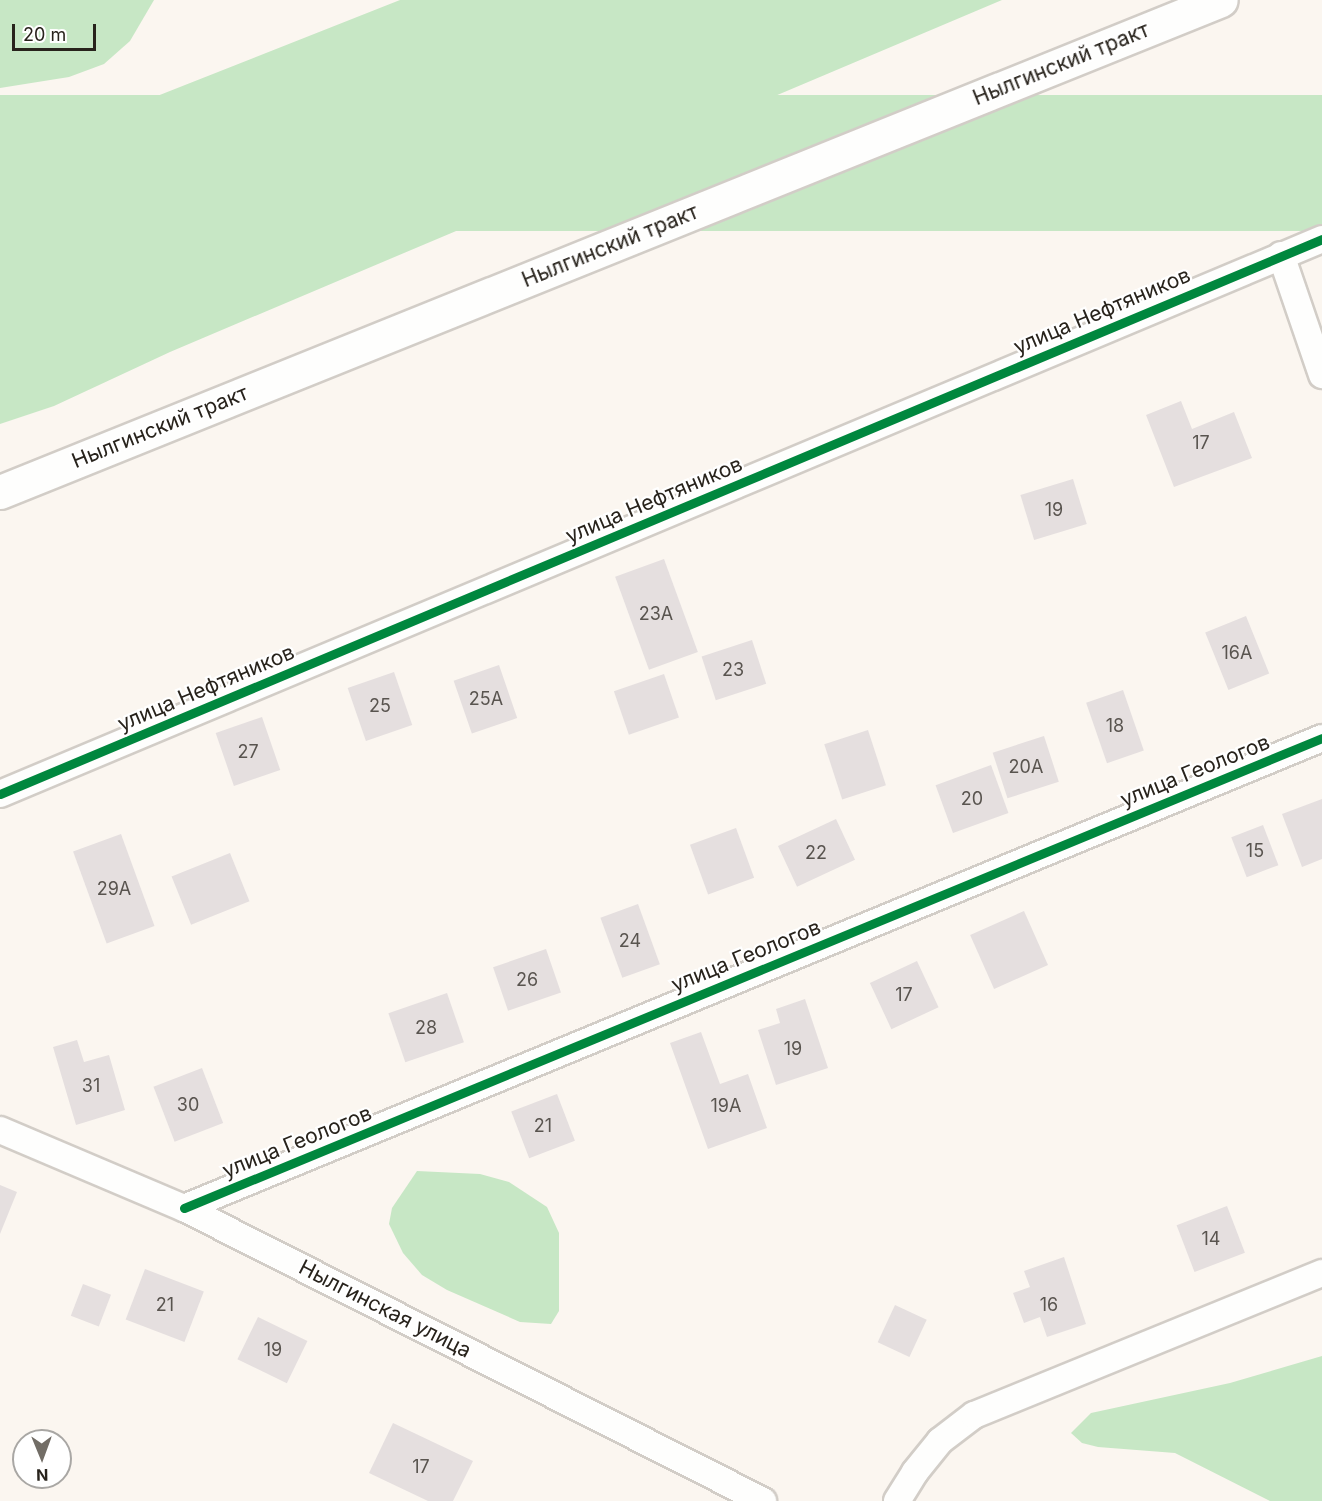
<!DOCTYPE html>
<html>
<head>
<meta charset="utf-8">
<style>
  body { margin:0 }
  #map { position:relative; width:1322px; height:1501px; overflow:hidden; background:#fbf6f0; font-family:Inter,sans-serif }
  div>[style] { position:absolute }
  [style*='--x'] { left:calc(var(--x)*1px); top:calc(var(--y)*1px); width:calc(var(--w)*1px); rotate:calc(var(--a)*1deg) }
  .forest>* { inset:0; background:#c7e7c5; transform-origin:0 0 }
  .building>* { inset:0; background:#e5dfdf; transform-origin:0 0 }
  .roads { filter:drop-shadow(2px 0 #d2cdc7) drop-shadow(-2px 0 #d2cdc7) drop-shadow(0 2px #d2cdc7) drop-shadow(0 -2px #d2cdc7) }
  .minor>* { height:26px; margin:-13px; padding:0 13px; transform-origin:13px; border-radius:13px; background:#fefefd }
  .secondary>* { height:33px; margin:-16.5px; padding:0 16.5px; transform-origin:16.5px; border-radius:16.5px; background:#fefefd }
  .cycleway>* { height:9px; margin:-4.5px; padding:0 4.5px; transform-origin:4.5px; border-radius:4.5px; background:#00873e }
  span { translate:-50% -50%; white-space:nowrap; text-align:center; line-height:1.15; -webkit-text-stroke:4.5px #fff; paint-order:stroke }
  .number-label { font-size:18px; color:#59544f }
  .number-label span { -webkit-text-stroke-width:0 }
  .street-label { font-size:21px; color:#28231c }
  .north { position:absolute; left:12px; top:1429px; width:60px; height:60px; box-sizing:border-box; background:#fff; border:2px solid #a9a7a4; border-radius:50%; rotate:179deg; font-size:16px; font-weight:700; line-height:24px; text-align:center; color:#28231c }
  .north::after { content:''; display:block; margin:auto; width:21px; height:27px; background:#726d66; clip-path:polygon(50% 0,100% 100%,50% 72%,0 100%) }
  .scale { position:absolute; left:12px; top:24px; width:84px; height:27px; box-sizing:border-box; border:3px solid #28231c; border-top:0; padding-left:8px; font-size:18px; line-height:21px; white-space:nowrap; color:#28231c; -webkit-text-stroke:4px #fff; paint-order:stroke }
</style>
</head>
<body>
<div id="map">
  <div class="forest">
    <i style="clip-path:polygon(0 0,154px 0,130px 41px,104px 64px,69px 77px,0 88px)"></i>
    <i style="clip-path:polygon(400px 0,1002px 0,170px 352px,54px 406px,0 424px,0 158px)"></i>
    <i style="left:1322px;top:95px;width:136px;height:1431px;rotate:90deg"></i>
    <i style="clip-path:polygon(417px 1171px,480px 1174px,509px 1182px,547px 1207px,559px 1233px,559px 1311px,551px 1324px,520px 1322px,447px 1290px,422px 1275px,403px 1253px,389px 1224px,392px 1208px)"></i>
    <i style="clip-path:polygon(1322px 1356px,1322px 1501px,1270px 1501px,1175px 1453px,1098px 1447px,1082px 1443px,1071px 1433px,1091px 1413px,1230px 1383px)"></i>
  </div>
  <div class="building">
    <i style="clip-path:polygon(1181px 401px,1192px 429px,1234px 412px,1252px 458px,1174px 487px,1146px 415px)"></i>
    <i style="left:1073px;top:479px;width:47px;height:55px;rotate:73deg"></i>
    <i style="left:664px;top:559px;width:99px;height:52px;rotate:70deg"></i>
    <i style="left:1246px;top:616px;width:62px;height:44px;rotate:68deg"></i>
    <i style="left:752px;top:640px;width:46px;height:53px;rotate:72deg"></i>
    <i style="left:499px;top:665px;width:56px;height:48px;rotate:71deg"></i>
    <i style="left:394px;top:672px;width:56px;height:49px;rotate:71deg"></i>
    <i style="left:664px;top:674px;width:46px;height:53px;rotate:71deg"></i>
    <i style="left:1123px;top:690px;width:64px;height:39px;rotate:71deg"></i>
    <i style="left:262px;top:717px;width:56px;height:49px;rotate:71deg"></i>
    <i style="left:868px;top:730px;width:58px;height:46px;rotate:72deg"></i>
    <i style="left:1044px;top:736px;width:48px;height:54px;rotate:72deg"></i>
    <i style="left:991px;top:765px;width:51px;height:59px;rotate:70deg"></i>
    <i style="clip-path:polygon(1322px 799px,1322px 859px,1302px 867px,1282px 814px)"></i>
    <i style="left:836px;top:819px;width:45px;height:64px;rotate:65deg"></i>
    <i style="left:1263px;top:825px;width:43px;height:34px;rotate:69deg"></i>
    <i style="left:736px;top:828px;width:53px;height:49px;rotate:70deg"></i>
    <i style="left:121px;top:834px;width:98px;height:51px;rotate:70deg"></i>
    <i style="left:230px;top:853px;width:52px;height:63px;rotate:68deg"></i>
    <i style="left:638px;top:904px;width:64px;height:40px;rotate:70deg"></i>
    <i style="left:1024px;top:911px;width:59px;height:59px;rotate:66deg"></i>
    <i style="left:546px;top:949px;width:46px;height:56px;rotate:71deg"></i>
    <i style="left:917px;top:961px;width:51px;height:52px;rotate:65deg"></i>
    <i style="left:447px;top:993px;width:52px;height:62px;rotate:71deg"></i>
    <i style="clip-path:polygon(805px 999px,828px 1068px,776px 1085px,758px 1030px,780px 1023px,776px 1009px)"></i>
    <i style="clip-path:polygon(701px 1032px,720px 1084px,748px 1074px,767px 1128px,708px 1149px,670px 1043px)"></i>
    <i style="clip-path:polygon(77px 1040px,84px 1062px,109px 1055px,125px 1110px,76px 1125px,53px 1047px)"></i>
    <i style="left:202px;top:1068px;width:59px;height:52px;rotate:69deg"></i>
    <i style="left:557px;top:1094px;width:50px;height:49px;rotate:69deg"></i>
    <i style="clip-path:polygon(0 1185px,17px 1192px,0 1234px)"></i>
    <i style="left:1227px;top:1206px;width:50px;height:54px;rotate:69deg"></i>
    <i style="clip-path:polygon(1064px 1257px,1086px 1324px,1047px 1337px,1040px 1317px,1024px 1323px,1013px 1293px,1030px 1287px,1024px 1271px)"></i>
    <i style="left:145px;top:1269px;width:63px;height:54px;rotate:21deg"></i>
    <i style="left:83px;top:1284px;width:30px;height:34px;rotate:21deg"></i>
    <i style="left:895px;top:1305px;width:35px;height:41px;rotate:25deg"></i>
    <i style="left:258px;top:1317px;width:55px;height:47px;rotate:26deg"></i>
    <i style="clip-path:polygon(393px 1423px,473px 1461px,453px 1501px,428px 1501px,369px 1473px)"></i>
  </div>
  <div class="roads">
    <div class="minor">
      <i style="--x:1281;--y:255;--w:127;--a:71.1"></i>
      <i style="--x:0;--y:794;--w:1434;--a:-22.77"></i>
      <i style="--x:0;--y:1130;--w:200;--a:23"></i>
      <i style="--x:184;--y:1208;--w:649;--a:26.84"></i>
      <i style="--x:184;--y:1208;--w:1231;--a:-22.44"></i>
      <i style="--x:897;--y:1501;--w:34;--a:-58"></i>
      <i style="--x:915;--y:1472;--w:40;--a:-51"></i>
      <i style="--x:940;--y:1441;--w:43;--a:-37.4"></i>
      <i style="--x:974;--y:1415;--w:376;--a:-22.2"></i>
    </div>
    <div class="secondary">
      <i style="--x:0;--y:492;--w:1316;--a:-21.95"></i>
    </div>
  </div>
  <div class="cycleway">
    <i style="--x:0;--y:794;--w:1434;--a:-22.77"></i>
    <i style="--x:184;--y:1208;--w:1231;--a:-22.44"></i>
  </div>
  <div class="number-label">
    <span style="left:1201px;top:443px">17</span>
    <span style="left:1054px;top:510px">19</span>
    <span style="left:656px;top:614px">23А</span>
    <span style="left:1237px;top:653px">16А</span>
    <span style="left:733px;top:670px">23</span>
    <span style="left:486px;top:699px">25А</span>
    <span style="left:380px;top:706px">25</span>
    <span style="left:1115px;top:726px">18</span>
    <span style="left:248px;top:752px">27</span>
    <span style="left:1026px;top:767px">20А</span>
    <span style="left:972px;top:799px">20</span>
    <span style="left:1255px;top:851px">15</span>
    <span style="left:816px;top:853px">22</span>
    <span style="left:114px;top:889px">29А</span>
    <span style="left:630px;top:941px">24</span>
    <span style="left:527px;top:980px">26</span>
    <span style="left:904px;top:995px">17</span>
    <span style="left:426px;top:1028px">28</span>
    <span style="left:793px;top:1049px">19</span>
    <span style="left:91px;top:1086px">31</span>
    <span style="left:188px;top:1105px">30</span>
    <span style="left:726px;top:1106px">19А</span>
    <span style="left:543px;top:1126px">21</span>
    <span style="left:1211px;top:1239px">14</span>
    <span style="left:165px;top:1305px">21</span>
    <span style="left:1049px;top:1305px">16</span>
    <span style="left:273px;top:1350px">19</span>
    <span style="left:421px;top:1467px">17</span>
  </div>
  <div class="street-label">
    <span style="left:1061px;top:64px;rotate:-22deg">Нылгинский тракт</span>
    <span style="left:610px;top:246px;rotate:-22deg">Нылгинский тракт</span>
    <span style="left:1102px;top:311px;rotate:-23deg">улица Нефтяников</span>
    <span style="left:160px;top:427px;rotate:-22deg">Нылгинский тракт</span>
    <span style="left:654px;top:500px;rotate:-23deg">улица Нефтяников</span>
    <span style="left:206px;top:688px;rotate:-23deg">улица Нефтяников</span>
    <span style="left:1195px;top:771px;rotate:-22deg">улица Геологов</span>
    <span style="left:746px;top:956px;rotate:-22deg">улица Геологов</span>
    <span style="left:297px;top:1142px;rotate:-22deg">улица Геологов</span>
    <span style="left:385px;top:1309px;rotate:27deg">Нылгинская улица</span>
  </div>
  <div class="north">N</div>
  <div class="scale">20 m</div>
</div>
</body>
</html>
